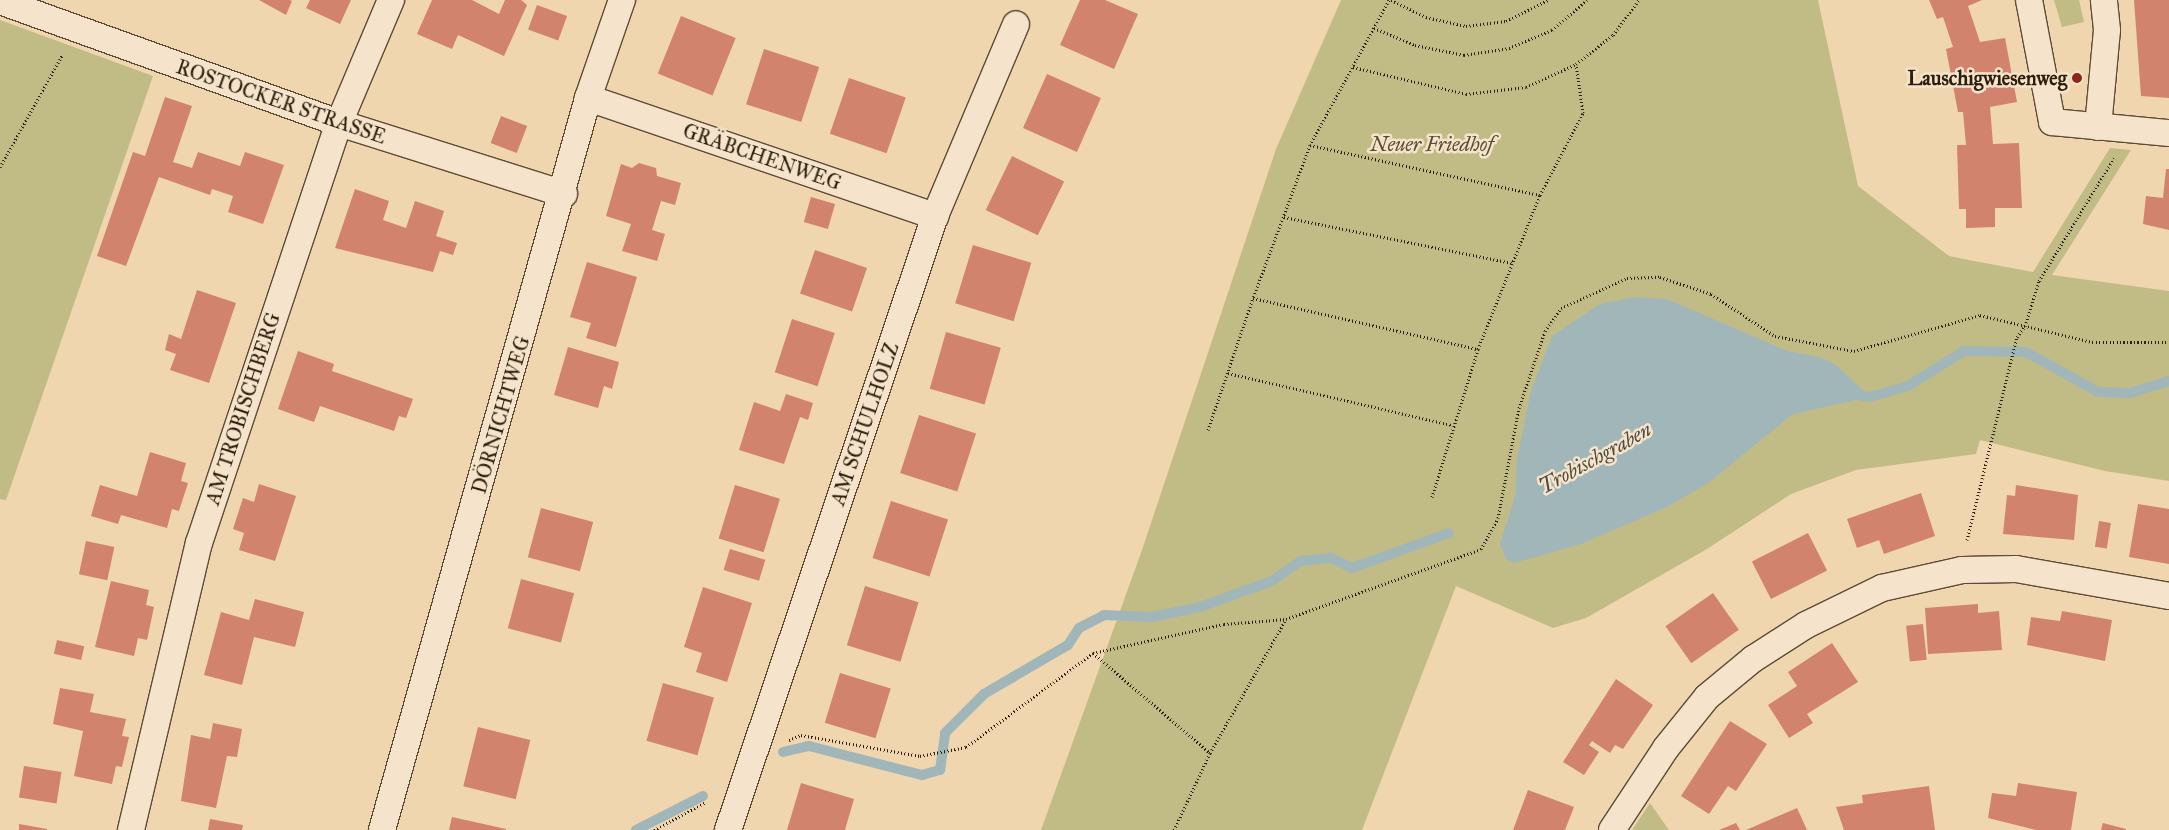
<!DOCTYPE html>
<html>
<head>
<meta charset="utf-8">
<style>
  body { margin:0 }
  #map { position:relative; width:2169px; height:830px; overflow:hidden; background:#f0d6af; font-family:"IM FELL Great Primer",serif }
  div>[style] { position:absolute }
  [style*='--x'] { left:calc(var(--x)*1px); top:calc(var(--y)*1px); width:calc(var(--w)*1px); rotate:calc(var(--a)*1deg) }
  .green>* { inset:0; background:#c1bc86 }
  .water>* { inset:0; background:#a1b6b8 }
  .stream>* { height:10px; margin:-5px; padding:0 5px; transform-origin:5px; border-radius:5px; background:#a1b6b8 }
  .building>* { inset:0; background:#d1836e; transform-origin:0 0 }
  .path>* { height:3px; margin-top:-1.5px; transform-origin:0; background:repeating-linear-gradient(90deg,#2c1d0c 0 1px,transparent 0 3.5px) }
  .roads { filter:drop-shadow(1px 0 #5d4b35) drop-shadow(-1px 0 #5d4b35) drop-shadow(0 1px #5d4b35) drop-shadow(0 -1px #5d4b35) }
  .street>* { height:26px; margin:-13px; padding:0 13px; transform-origin:13px; border-radius:13px; background:#f5e4cb }
  .dots>* { width:14px; height:14px; translate:-50% -50%; box-sizing:border-box; border:2px solid #f5e4cb; border-radius:50% }
  span { translate:-50% -50%; white-space:nowrap; text-align:center; line-height:1.15; -webkit-text-stroke:5px #f5e4cb; paint-order:stroke }
  .poi-label { font-size:20px; color:#2c1d0c; font-weight:700 }
  .right { translate:-100% -50%; text-align:right }
  .street-label { font-size:20px; color:#2c1d0c }
  .park-label { font-size:20px; color:#594d31; font-style:italic }
  .water-label { font-size:21px; color:#4f4b40; font-style:italic }
</style>
</head>
<body>
<div id="map">
  <div class="green">
    <i style="clip-path:polygon(1341px 0,1818px 0,1858px 186px,1949px 256px,1974px 261px,2033px 272px,2110px 148px,2131px 150px,2052px 275px,2169px 291px,2169px 481px,2105px 471px,1980px 440px,1976px 454px,1856px 470px,1791px 494px,1707px 549px,1586px 618px,1553px 628px,1456px 586px,1362px 830px,1041px 830px,1142px 550px,1276px 149px)"></i>
    <i style="clip-path:polygon(2054px 0,2079px 0,2084px 22px,2062px 27px)"></i>
    <i style="clip-path:polygon(0 20px,153px 76px,6px 500px,0 499px)"></i>
    <i style="clip-path:polygon(1650px 803px,1669px 830px,1632px 830px)"></i>
  </div>
  <div class="water">
    <i style="clip-path:polygon(1635px 297px,1667px 299px,1787px 351px,1820px 357px,1836px 365px,1870px 397px,1793px 414px,1707px 484px,1667px 507px,1581px 544px,1514px 563px,1506px 559px,1500px 544px,1515px 497px,1517px 459px,1531px 391px,1552px 336px,1600px 304px)"></i>
  </div>
  <div class="stream">
    <i style="--x:1857;--y:395;--w:13;--a:9"></i>
    <i style="--x:1870;--y:397;--w:40;--a:-16"></i>
    <i style="--x:1908;--y:386;--w:66;--a:-32"></i>
    <i style="--x:1964;--y:351;--w:62;--a:0.9"></i>
    <i style="--x:2026;--y:352;--w:82;--a:29.1"></i>
    <i style="--x:2098;--y:392;--w:32;--a:2"></i>
    <i style="--x:2130;--y:393;--w:41;--a:-17.1"></i>
    <i style="--x:783;--y:752;--w:27;--a:-13"></i>
    <i style="--x:809;--y:746;--w:117;--a:14.4"></i>
    <i style="--x:922;--y:775;--w:19;--a:-16"></i>
    <i style="--x:940;--y:770;--w:37;--a:-82"></i>
    <i style="--x:945;--y:733;--w:55;--a:-45"></i>
    <i style="--x:984;--y:694;--w:97;--a:-30.3"></i>
    <i style="--x:1068;--y:645;--w:20;--a:-57"></i>
    <i style="--x:1079;--y:628;--w:28;--a:-27"></i>
    <i style="--x:1104;--y:615;--w:47;--a:2.4"></i>
    <i style="--x:1151;--y:617;--w:50;--a:-11.5"></i>
    <i style="--x:1200;--y:607;--w:77;--a:-19.9"></i>
    <i style="--x:1272;--y:581;--w:35;--a:-35"></i>
    <i style="--x:1301;--y:561;--w:30;--a:-6"></i>
    <i style="--x:1331;--y:558;--w:23;--a:25"></i>
    <i style="--x:1352;--y:568;--w:103;--a:-19.8"></i>
    <i style="--x:636;--y:830;--w:75;--a:-26.9"></i>
  </div>
  <div class="building">
    <i style="clip-path:polygon(259px 0,290px 0,292px 1px,286px 15px)"></i>
    <i style="clip-path:polygon(310px 0,351px 0,340px 24px,306px 8px)"></i>
    <i style="clip-path:polygon(432px 0,472px 0,499px 14px,505px 0,521px 0,527px 5px,504px 56px,458px 35px,452px 49px,417px 34px)"></i>
    <i style="clip-path:polygon(1080px 0,1105px 0,1138px 14px,1114px 69px,1060px 45px)"></i>
    <i style="clip-path:polygon(1929px 0,1982px 0,1968px 6px,1980px 42px,2005px 38px,2017px 102px,1990px 107px,1993px 144px,2019px 143px,2022px 208px,1995px 208px,1995px 227px,1966px 228px,1966px 209px,1959px 209px,1957px 145px,1966px 145px,1963px 112px,1958px 112px,1946px 49px,1953px 47px,1943px 17px,1937px 19px)"></i>
    <i style="clip-path:polygon(2134px 0,2169px 0,2169px 98px,2141px 96px)"></i>
    <i style="left:537px;top:5px;width:32px;height:26px;rotate:20deg"></i>
    <i style="left:681px;top:16px;width:59px;height:62px;rotate:22deg"></i>
    <i style="left:764px;top:49px;width:58px;height:58px;rotate:18deg"></i>
    <i style="left:1047px;top:74px;width:59px;height:59px;rotate:24deg"></i>
    <i style="left:849px;top:78px;width:60px;height:59px;rotate:19deg"></i>
    <i style="clip-path:polygon(165px 97px,192px 106px,173px 162px,192px 168px,198px 152px,240px 166px,245px 152px,284px 165px,263px 224px,228px 212px,233px 196px,212px 189px,210px 195px,159px 177px,126px 266px,97px 256px,133px 152px,145px 156px)"></i>
    <i style="left:501px;top:116px;width:28px;height:29px;rotate:21deg"></i>
    <i style="left:1012px;top:156px;width:58px;height:60px;rotate:26deg"></i>
    <i style="clip-path:polygon(639px 163px,656px 168px,657px 176px,681px 183px,675px 205px,661px 201px,652px 230px,665px 234px,657px 261px,622px 251px,631px 224px,606px 216px,621px 164px,632px 168px)"></i>
    <i style="clip-path:polygon(2166px 169px,2169px 169px,2169px 230px,2143px 224px,2146px 196px,2163px 198px)"></i>
    <i style="clip-path:polygon(355px 189px,389px 201px,383px 220px,406px 228px,415px 201px,444px 211px,436px 236px,457px 243px,453px 255px,440px 251px,433px 272px,335px 248px)"></i>
    <i style="left:811px;top:197px;width:25px;height:26px;rotate:16deg"></i>
    <i style="left:973px;top:245px;width:61px;height:61px;rotate:17deg"></i>
    <i style="left:815px;top:250px;width:55px;height:46px;rotate:19deg"></i>
    <i style="clip-path:polygon(587px 262px,637px 277px,616px 347px,586px 338px,591px 323px,570px 317px)"></i>
    <i style="clip-path:polygon(197px 290px,236px 303px,209px 383px,170px 370px,176px 354px,165px 350px,169px 334px,181px 339px)"></i>
    <i style="left:792px;top:319px;width:45px;height:56px;rotate:18deg"></i>
    <i style="left:946px;top:332px;width:57px;height:59px;rotate:16deg"></i>
    <i style="clip-path:polygon(568px 347px,619px 362px,612px 389px,604px 386px,598px 408px,554px 395px)"></i>
    <i style="clip-path:polygon(298px 351px,334px 364px,332px 371px,413px 399px,406px 418px,399px 416px,394px 431px,320px 406px,314px 422px,278px 409px)"></i>
    <i style="clip-path:polygon(786px 394px,813px 403px,808px 420px,800px 417px,784px 464px,739px 450px,754px 402px,780px 411px)"></i>
    <i style="left:919px;top:415px;width:60px;height:61px;rotate:18deg"></i>
    <i style="clip-path:polygon(150px 452px,186px 463px,181px 481px,188px 483px,179px 511px,172px 509px,167px 528px,121px 515px,118px 524px,91px 516px,100px 485px,137px 496px)"></i>
    <i style="clip-path:polygon(259px 484px,296px 496px,275px 561px,239px 550px,244px 533px,233px 529px,243px 498px,254px 502px)"></i>
    <i style="left:735px;top:485px;width:47px;height:56px;rotate:17deg"></i>
    <i style="clip-path:polygon(2016px 485px,2078px 495px,2074px 540px,2003px 534px,2007px 495px,2015px 496px)"></i>
    <i style="clip-path:polygon(1921px 493px,1935px 536px,1884px 554px,1879px 540px,1857px 548px,1847px 519px)"></i>
    <i style="left:891px;top:501px;width:60px;height:60px;rotate:18deg"></i>
    <i style="clip-path:polygon(2138px 504px,2169px 509px,2169px 564px,2129px 557px)"></i>
    <i style="left:541px;top:508px;width:54px;height:51px;rotate:15deg"></i>
    <i style="left:2099px;top:521px;width:12px;height:26px;rotate:9deg"></i>
    <i style="left:1808px;top:533px;width:42px;height:63px;rotate:63deg"></i>
    <i style="left:86px;top:541px;width:29px;height:34px;rotate:12deg"></i>
    <i style="left:730px;top:549px;width:37px;height:22px;rotate:17deg"></i>
    <i style="left:521px;top:579px;width:55px;height:51px;rotate:15deg"></i>
    <i style="clip-path:polygon(111px 581px,149px 590px,146px 605px,154px 607px,147px 640px,138px 638px,134px 656px,95px 647px)"></i>
    <i style="left:865px;top:586px;width:56px;height:62px;rotate:17deg"></i>
    <i style="clip-path:polygon(703px 587px,752px 603px,727px 682px,696px 672px,702px 653px,684px 647px)"></i>
    <i style="left:1713px;top:593px;width:45px;height:58px;rotate:55deg"></i>
    <i style="clip-path:polygon(255px 599px,304px 612px,295px 647px,254px 637px,242px 685px,204px 675px,221px 612px,249px 620px)"></i>
    <i style="clip-path:polygon(1978px 604px,1978px 613px,1999px 611px,2002px 650px,1928px 654px,1925px 608px)"></i>
    <i style="clip-path:polygon(2062px 611px,2112px 620px,2105px 661px,2027px 645px,2031px 617px,2060px 621px)"></i>
    <i style="left:1923px;top:624px;width:36px;height:17px;rotate:84deg"></i>
    <i style="left:57px;top:640px;width:28px;height:14px;rotate:13deg"></i>
    <i style="clip-path:polygon(1832px 643px,1858px 682px,1807px 714px,1813px 723px,1789px 738px,1768px 705px,1797px 686px,1788px 672px)"></i>
    <i style="left:840px;top:673px;width:53px;height:52px;rotate:17deg"></i>
    <i style="clip-path:polygon(1616px 679px,1653px 705px,1623px 749px,1615px 745px,1610px 753px,1592px 741px,1589px 745px,1599px 752px,1584px 775px,1563px 762px)"></i>
    <i style="left:663px;top:683px;width:53px;height:60px;rotate:16deg"></i>
    <i style="clip-path:polygon(60px 688px,94px 694px,90px 712px,126px 719px,122px 736px,129px 737px,122px 767px,116px 766px,112px 784px,74px 776px,83px 731px,53px 724px)"></i>
    <i style="clip-path:polygon(1730px 721px,1767px 744px,1736px 791px,1728px 786px,1709px 814px,1681px 796px)"></i>
    <i style="clip-path:polygon(213px 723px,242px 729px,237px 757px,227px 756px,216px 808px,181px 801px,191px 735px,210px 739px)"></i>
    <i style="left:478px;top:727px;width:54px;height:61px;rotate:14deg"></i>
    <i style="left:24px;top:766px;width:38px;height:32px;rotate:9deg"></i>
    <i style="clip-path:polygon(801px 783px,854px 799px,845px 830px,787px 830px)"></i>
    <i style="clip-path:polygon(2018px 783px,2077px 792px,2071px 830px,2036px 830px,1988px 818px,1992px 793px,2016px 796px)"></i>
    <i style="clip-path:polygon(1929px 786px,1935px 830px,1844px 830px,1836px 807px,1863px 803px,1862px 795px)"></i>
    <i style="clip-path:polygon(1528px 790px,1574px 807px,1565px 830px,1513px 830px)"></i>
    <i style="clip-path:polygon(1797px 808px,1807px 830px,1746px 830px)"></i>
    <i style="clip-path:polygon(452px 817px,506px 829px,506px 830px,449px 830px)"></i>
    <i style="clip-path:polygon(210px 819px,243px 825px,242px 830px,208px 830px)"></i>
    <i style="clip-path:polygon(1736px 823px,1740px 830px,1719px 830px)"></i>
    <i style="clip-path:polygon(2103px 823px,2126px 829px,2126px 830px,2101px 830px)"></i>
    <i style="clip-path:polygon(19px 824px,47px 829px,47px 830px,19px 830px)"></i>
  </div>
  <div class="path">
    <i style="--x:1389;--y:0;--w:165;--a:118.6"></i>
    <i style="--x:1310;--y:145;--w:163;--a:110.4"></i>
    <i style="--x:1253;--y:298;--w:231;--a:12.8"></i>
    <i style="--x:1478;--y:349;--w:166;--a:-68.1"></i>
    <i style="--x:1540;--y:195;--w:93;--a:-62.3"></i>
    <i style="--x:1583;--y:113;--w:49;--a:-98.1"></i>
    <i style="--x:1391;--y:0;--w:39;--a:26"></i>
    <i style="--x:1426;--y:17;--w:41;--a:12.7"></i>
    <i style="--x:1466;--y:26;--w:40;--a:-7.1"></i>
    <i style="--x:1506;--y:21;--w:47;--a:-26.6"></i>
    <i style="--x:1374;--y:28;--w:44;--a:22.5"></i>
    <i style="--x:1415;--y:45;--w:50;--a:11.5"></i>
    <i style="--x:1464;--y:55;--w:46;--a:-8.8"></i>
    <i style="--x:1509;--y:48;--w:47;--a:-22.7"></i>
    <i style="--x:1552;--y:30;--w:46;--a:-40.6"></i>
    <i style="--x:1353;--y:67;--w:116;--a:13.4"></i>
    <i style="--x:1466;--y:94;--w:60;--a:-6.7"></i>
    <i style="--x:1526;--y:87;--w:55;--a:-24.7"></i>
    <i style="--x:1576;--y:64;--w:47;--a:-38.1"></i>
    <i style="--x:1613;--y:35;--w:44;--a:-53.4"></i>
    <i style="--x:1310;--y:145;--w:235;--a:12.3"></i>
    <i style="--x:0;--y:167;--w:129;--a:-60.9"></i>
    <i style="--x:1284;--y:217;--w:234;--a:11.4"></i>
    <i style="--x:1228;--y:373;--w:230;--a:13.1"></i>
    <i style="--x:1208;--y:430;--w:139;--a:-71.2"></i>
    <i style="--x:1432;--y:497;--w:155;--a:-72.7"></i>
    <i style="--x:1967;--y:540;--w:209;--a:-76.2"></i>
    <i style="--x:2017;--y:337;--w:14;--a:-54"></i>
    <i style="--x:2025;--y:326;--w:47;--a:-72.7"></i>
    <i style="--x:2039;--y:281;--w:144;--a:-58.6"></i>
    <i style="--x:1093;--y:653;--w:154;--a:40.5"></i>
    <i style="--x:789;--y:740;--w:13;--a:-23"></i>
    <i style="--x:801;--y:735;--w:121;--a:10"></i>
    <i style="--x:920;--y:756;--w:47;--a:-11.1"></i>
    <i style="--x:966;--y:747;--w:158;--a:-36.5"></i>
    <i style="--x:1093;--y:653;--w:134;--a:-12.5"></i>
    <i style="--x:1224;--y:624;--w:62;--a:-4.6"></i>
    <i style="--x:1286;--y:619;--w:207;--a:-19.7"></i>
    <i style="--x:1481;--y:549;--w:35;--a:-61"></i>
    <i style="--x:1498;--y:518;--w:112;--a:-79.2"></i>
    <i style="--x:1519;--y:408;--w:81;--a:-71.3"></i>
    <i style="--x:1545;--y:331;--w:28;--a:-55"></i>
    <i style="--x:1561;--y:308;--w:72;--a:-24.4"></i>
    <i style="--x:1627;--y:278;--w:33;--a:-2"></i>
    <i style="--x:1660;--y:277;--w:54;--a:18.4"></i>
    <i style="--x:1711;--y:294;--w:77;--a:33.3"></i>
    <i style="--x:1775;--y:336;--w:80;--a:10.8"></i>
    <i style="--x:1854;--y:351;--w:131;--a:-15.9"></i>
    <i style="--x:1980;--y:315;--w:115;--a:13.6"></i>
    <i style="--x:2092;--y:342;--w:77;--a:0"></i>
    <i style="--x:654;--y:830;--w:59;--a:-28.3"></i>
    <i style="--x:1174;--y:830;--w:85;--a:-64.9"></i>
    <i style="--x:1210;--y:753;--w:154;--a:-60.4"></i>
  </div>
  <div class="roads">
    <div class="street">
      <i style="--x:2029;--y:0;--w:124;--a:79.3"></i>
      <i style="--x:2052;--y:122;--w:118;--a:5.4"></i>
      <i style="--x:0;--y:1;--w:360;--a:19.8"></i>
      <i style="--x:339;--y:123;--w:236;--a:17.5"></i>
      <i style="--x:588;--y:98;--w:367;--a:18.8"></i>
      <i style="--x:2098;--y:127;--w:97;--a:-84.7"></i>
      <i style="--x:2107;--y:30;--w:30;--a:-96"></i>
      <i style="--x:131;--y:830;--w:295;--a:-76.7"></i>
      <i style="--x:199;--y:543;--w:443;--a:-71.6"></i>
      <i style="--x:339;--y:123;--w:134;--a:-67.1"></i>
      <i style="--x:382;--y:830;--w:760;--a:-74.28"></i>
      <i style="--x:588;--y:98;--w:104;--a:-70.9"></i>
      <i style="--x:728;--y:830;--w:648;--a:-71.37"></i>
      <i style="--x:935;--y:216;--w:208;--a:-67.1"></i>
      <i style="--x:1612;--y:830;--w:98;--a:-56.6"></i>
      <i style="--x:1666;--y:748;--w:65;--a:-51.2"></i>
      <i style="--x:1707;--y:697;--w:60;--a:-39.6"></i>
      <i style="--x:1753;--y:659;--w:63;--a:-32.7"></i>
      <i style="--x:1806;--y:625;--w:85;--a:-26"></i>
      <i style="--x:1882;--y:588;--w:82;--a:-12.7"></i>
      <i style="--x:1962;--y:570;--w:54;--a:-1.1"></i>
      <i style="--x:2016;--y:569;--w:155;--a:10"></i>
    </div>
  </div>
  <div class="dots">
    <i style="left:2077px;top:78px;background:#8f2418"></i>
  </div>
  <div class="poi-label">
    <span class="right" style="left:2067px;top:78px">Lauschigwiesenweg</span>
  </div>
  <div class="street-label">
    <span style="left:281px;top:102px;rotate:19deg">ROSTOCKER STRASSE</span>
    <span style="left:762px;top:157px;rotate:19deg">GRÄBCHENWEG</span>
    <span style="left:243px;top:409px;rotate:-72deg">AM TROBISCHBERG</span>
    <span style="left:501px;top:415px;rotate:-74deg">DÖRNICHTWEG</span>
    <span style="left:865px;top:424px;rotate:-71deg">AM SCHULHOLZ</span>
  </div>
  <div class="park-label">
    <span style="left:1432px;top:144px">Neuer Friedhof</span>
  </div>
  <div class="water-label">
    <span style="left:1595px;top:458px;rotate:-29deg">Trobischgraben</span>
  </div>
</div>
</body>
</html>
